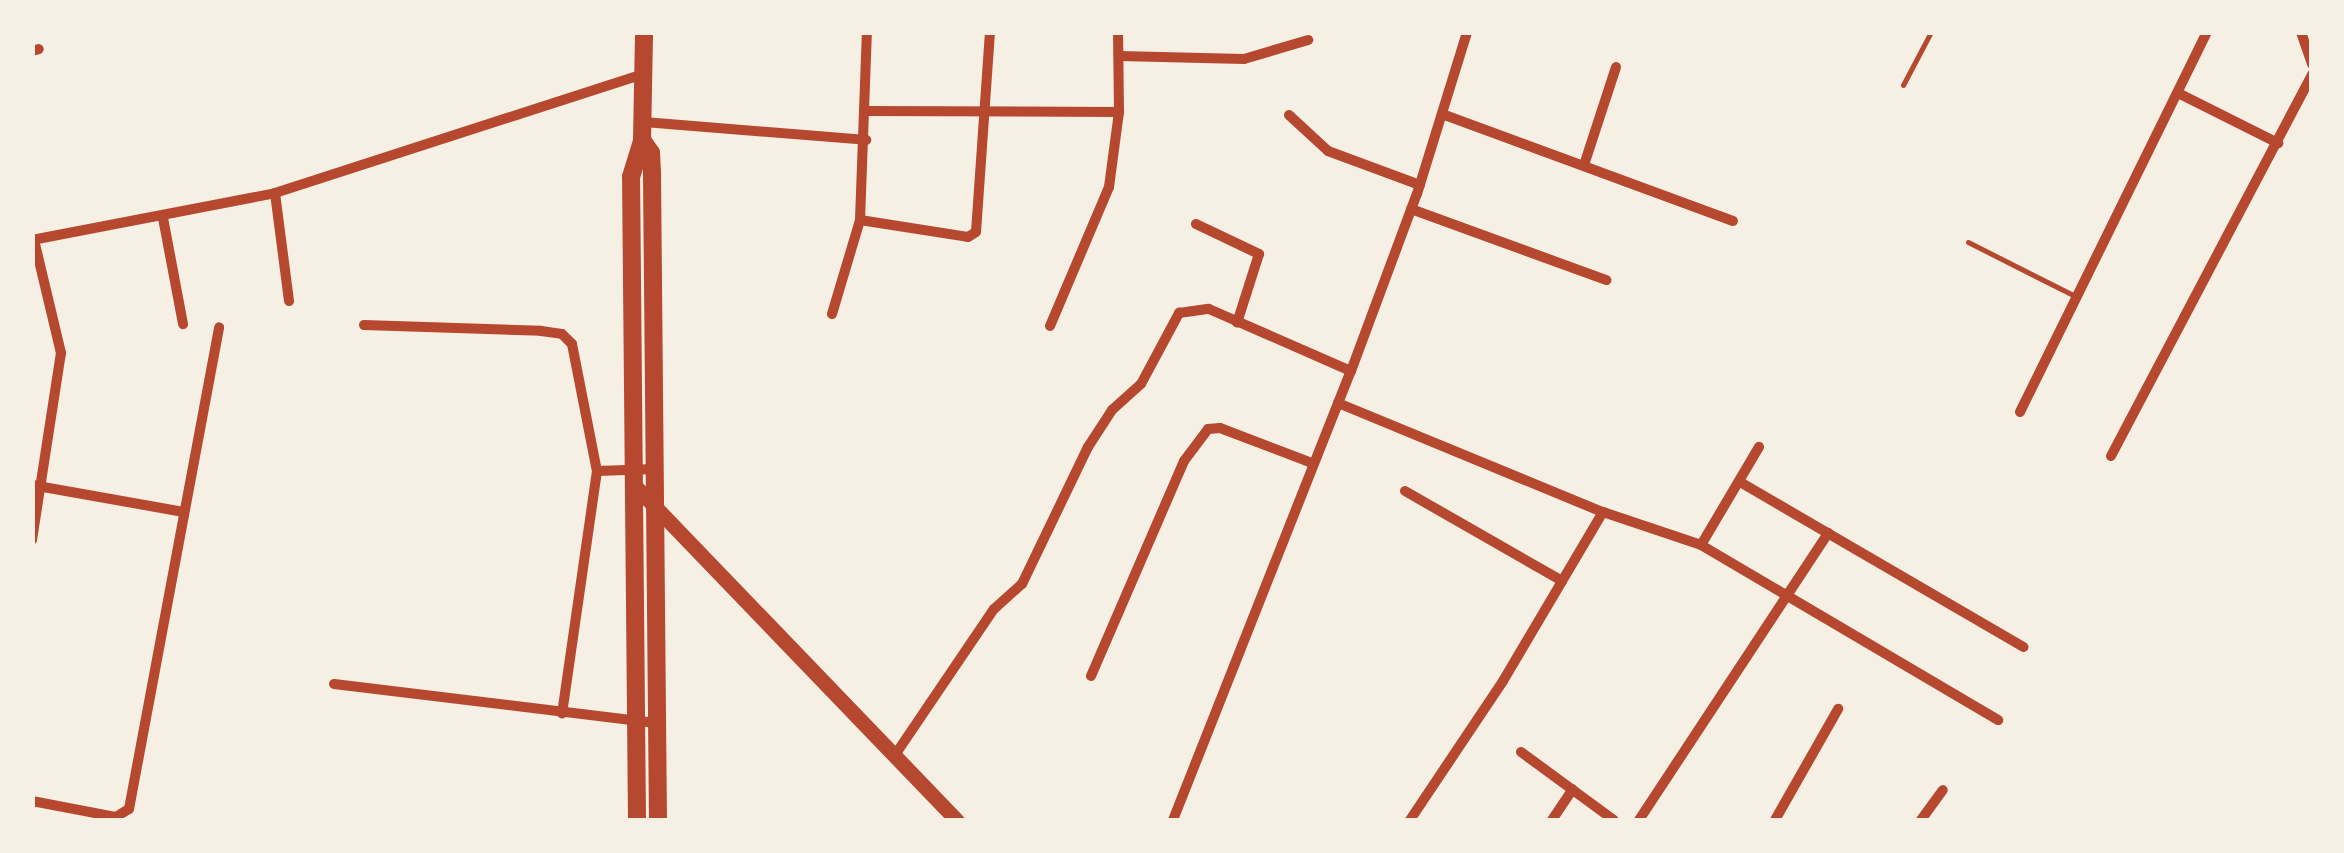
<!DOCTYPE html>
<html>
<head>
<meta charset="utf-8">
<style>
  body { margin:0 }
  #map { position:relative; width:2344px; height:853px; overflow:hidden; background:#f6efe4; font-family:"IBM Plex Serif",serif }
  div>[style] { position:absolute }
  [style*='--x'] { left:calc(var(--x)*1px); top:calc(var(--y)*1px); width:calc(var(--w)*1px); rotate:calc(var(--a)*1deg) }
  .service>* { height:5px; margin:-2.5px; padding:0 2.5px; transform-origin:2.5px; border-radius:2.5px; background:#b5482f }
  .minor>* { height:10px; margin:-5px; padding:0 5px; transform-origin:5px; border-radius:5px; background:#b5482f }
  .secondary>* { height:15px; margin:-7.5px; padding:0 7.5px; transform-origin:7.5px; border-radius:7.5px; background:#b5482f }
  .primary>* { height:18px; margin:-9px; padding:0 9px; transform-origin:9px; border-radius:9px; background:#b5482f }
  span { translate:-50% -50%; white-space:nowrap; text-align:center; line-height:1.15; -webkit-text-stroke:8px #f6efe4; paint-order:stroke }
  .frame { position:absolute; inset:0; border:35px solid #f6efe4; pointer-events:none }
</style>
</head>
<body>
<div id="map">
  <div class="service">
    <i style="--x:1903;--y:85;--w:60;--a:-62.2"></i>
    <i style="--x:1968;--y:242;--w:120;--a:26.8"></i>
  </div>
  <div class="minor">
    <i style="--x:2301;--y:32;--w:34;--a:71"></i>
    <i style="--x:32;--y:51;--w:7;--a:-16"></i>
    <i style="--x:1119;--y:56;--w:125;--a:1.4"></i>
    <i style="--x:1244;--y:59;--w:67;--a:-16.5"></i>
    <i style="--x:2180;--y:94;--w:110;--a:26.6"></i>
    <i style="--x:865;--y:111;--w:254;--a:0.2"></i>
    <i style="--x:1442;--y:114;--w:310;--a:20.2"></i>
    <i style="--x:1289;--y:115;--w:53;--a:42.7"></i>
    <i style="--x:1328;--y:151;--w:98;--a:20.3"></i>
    <i style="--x:644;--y:122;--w:223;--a:4.6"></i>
    <i style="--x:1584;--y:165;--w:103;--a:-71.9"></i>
    <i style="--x:275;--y:193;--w:109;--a:82.6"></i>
    <i style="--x:1411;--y:209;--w:208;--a:20"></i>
    <i style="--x:163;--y:218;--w:108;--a:79.3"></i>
    <i style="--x:860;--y:220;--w:109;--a:8.9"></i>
    <i style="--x:968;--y:237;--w:9;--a:-32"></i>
    <i style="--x:976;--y:232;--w:200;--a:-86"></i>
    <i style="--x:1196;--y:224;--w:70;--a:25.5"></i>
    <i style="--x:1259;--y:254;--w:72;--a:107.7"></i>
    <i style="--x:32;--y:240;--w:248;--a:-10.9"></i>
    <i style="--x:275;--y:193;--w:388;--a:-17.9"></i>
    <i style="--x:832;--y:314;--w:98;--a:-73.4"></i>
    <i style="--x:860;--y:220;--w:188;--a:-87.9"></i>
    <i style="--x:364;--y:325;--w:177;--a:1.9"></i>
    <i style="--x:541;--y:331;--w:21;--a:8"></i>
    <i style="--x:562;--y:334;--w:14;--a:45"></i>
    <i style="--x:572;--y:344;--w:129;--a:78.9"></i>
    <i style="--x:597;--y:471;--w:245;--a:98.2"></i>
    <i style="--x:1050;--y:326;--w:151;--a:-67"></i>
    <i style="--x:1109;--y:187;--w:76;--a:-82.4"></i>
    <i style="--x:1119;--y:112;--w:80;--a:-90.7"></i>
    <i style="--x:1338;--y:403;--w:287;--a:22.4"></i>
    <i style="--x:1603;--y:512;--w:103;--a:18.6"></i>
    <i style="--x:1701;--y:545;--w:345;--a:30.5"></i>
    <i style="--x:2020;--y:412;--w:424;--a:-63.8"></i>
    <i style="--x:2111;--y:456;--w:432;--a:-62.2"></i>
    <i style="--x:597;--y:471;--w:59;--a:-1.9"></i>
    <i style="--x:1740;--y:482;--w:328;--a:30.2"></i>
    <i style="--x:32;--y:485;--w:154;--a:10.1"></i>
    <i style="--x:1405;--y:491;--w:181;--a:29.8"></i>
    <i style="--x:32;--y:540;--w:189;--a:-81.2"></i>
    <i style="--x:61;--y:353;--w:116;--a:-103.4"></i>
    <i style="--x:1701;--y:545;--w:114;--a:-59.4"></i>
    <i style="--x:1091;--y:676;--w:234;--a:-66.6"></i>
    <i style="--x:1184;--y:461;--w:40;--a:-53"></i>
    <i style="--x:1208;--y:429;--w:12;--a:-5"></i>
    <i style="--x:1220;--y:428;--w:98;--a:20.8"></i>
    <i style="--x:334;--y:684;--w:326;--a:6.9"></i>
    <i style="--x:1521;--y:752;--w:115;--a:36.2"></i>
    <i style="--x:895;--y:755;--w:176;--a:-55.9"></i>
    <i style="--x:994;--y:609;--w:38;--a:-42"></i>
    <i style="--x:1022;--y:584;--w:152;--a:-64.3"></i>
    <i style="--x:1088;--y:447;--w:44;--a:-57"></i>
    <i style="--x:1112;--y:410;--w:39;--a:-42"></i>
    <i style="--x:1141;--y:384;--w:81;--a:-61.8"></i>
    <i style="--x:1179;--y:313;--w:30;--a:-8"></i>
    <i style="--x:1209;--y:309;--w:155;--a:23.6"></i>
    <i style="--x:32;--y:801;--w:86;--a:10.8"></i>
    <i style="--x:116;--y:817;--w:15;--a:-32"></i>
    <i style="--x:129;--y:809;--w:490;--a:-79.4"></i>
    <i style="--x:1173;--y:820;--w:483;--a:-68.4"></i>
    <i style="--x:1351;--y:371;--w:189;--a:-69.6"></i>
    <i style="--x:1417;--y:194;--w:170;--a:-72.8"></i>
    <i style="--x:1410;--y:820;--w:167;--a:-56.2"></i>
    <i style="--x:1503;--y:681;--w:196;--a:-59.4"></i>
    <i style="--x:1552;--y:820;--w:37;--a:-56"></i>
    <i style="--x:1639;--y:820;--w:344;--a:-56.6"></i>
    <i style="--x:1775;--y:820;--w:128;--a:-60.4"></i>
    <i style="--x:1921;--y:820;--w:37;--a:-54"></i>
  </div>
  <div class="secondary">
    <i style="--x:636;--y:487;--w:463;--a:46.1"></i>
  </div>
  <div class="primary">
    <i style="--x:642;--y:140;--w:16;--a:55"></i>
    <i style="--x:651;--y:153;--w:22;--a:87"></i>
    <i style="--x:652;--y:175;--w:645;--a:89.47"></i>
    <i style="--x:637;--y:820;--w:643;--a:-90.53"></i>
    <i style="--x:631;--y:177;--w:39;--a:-73"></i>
    <i style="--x:642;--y:140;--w:108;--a:-88.9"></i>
  </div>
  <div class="frame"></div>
</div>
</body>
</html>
